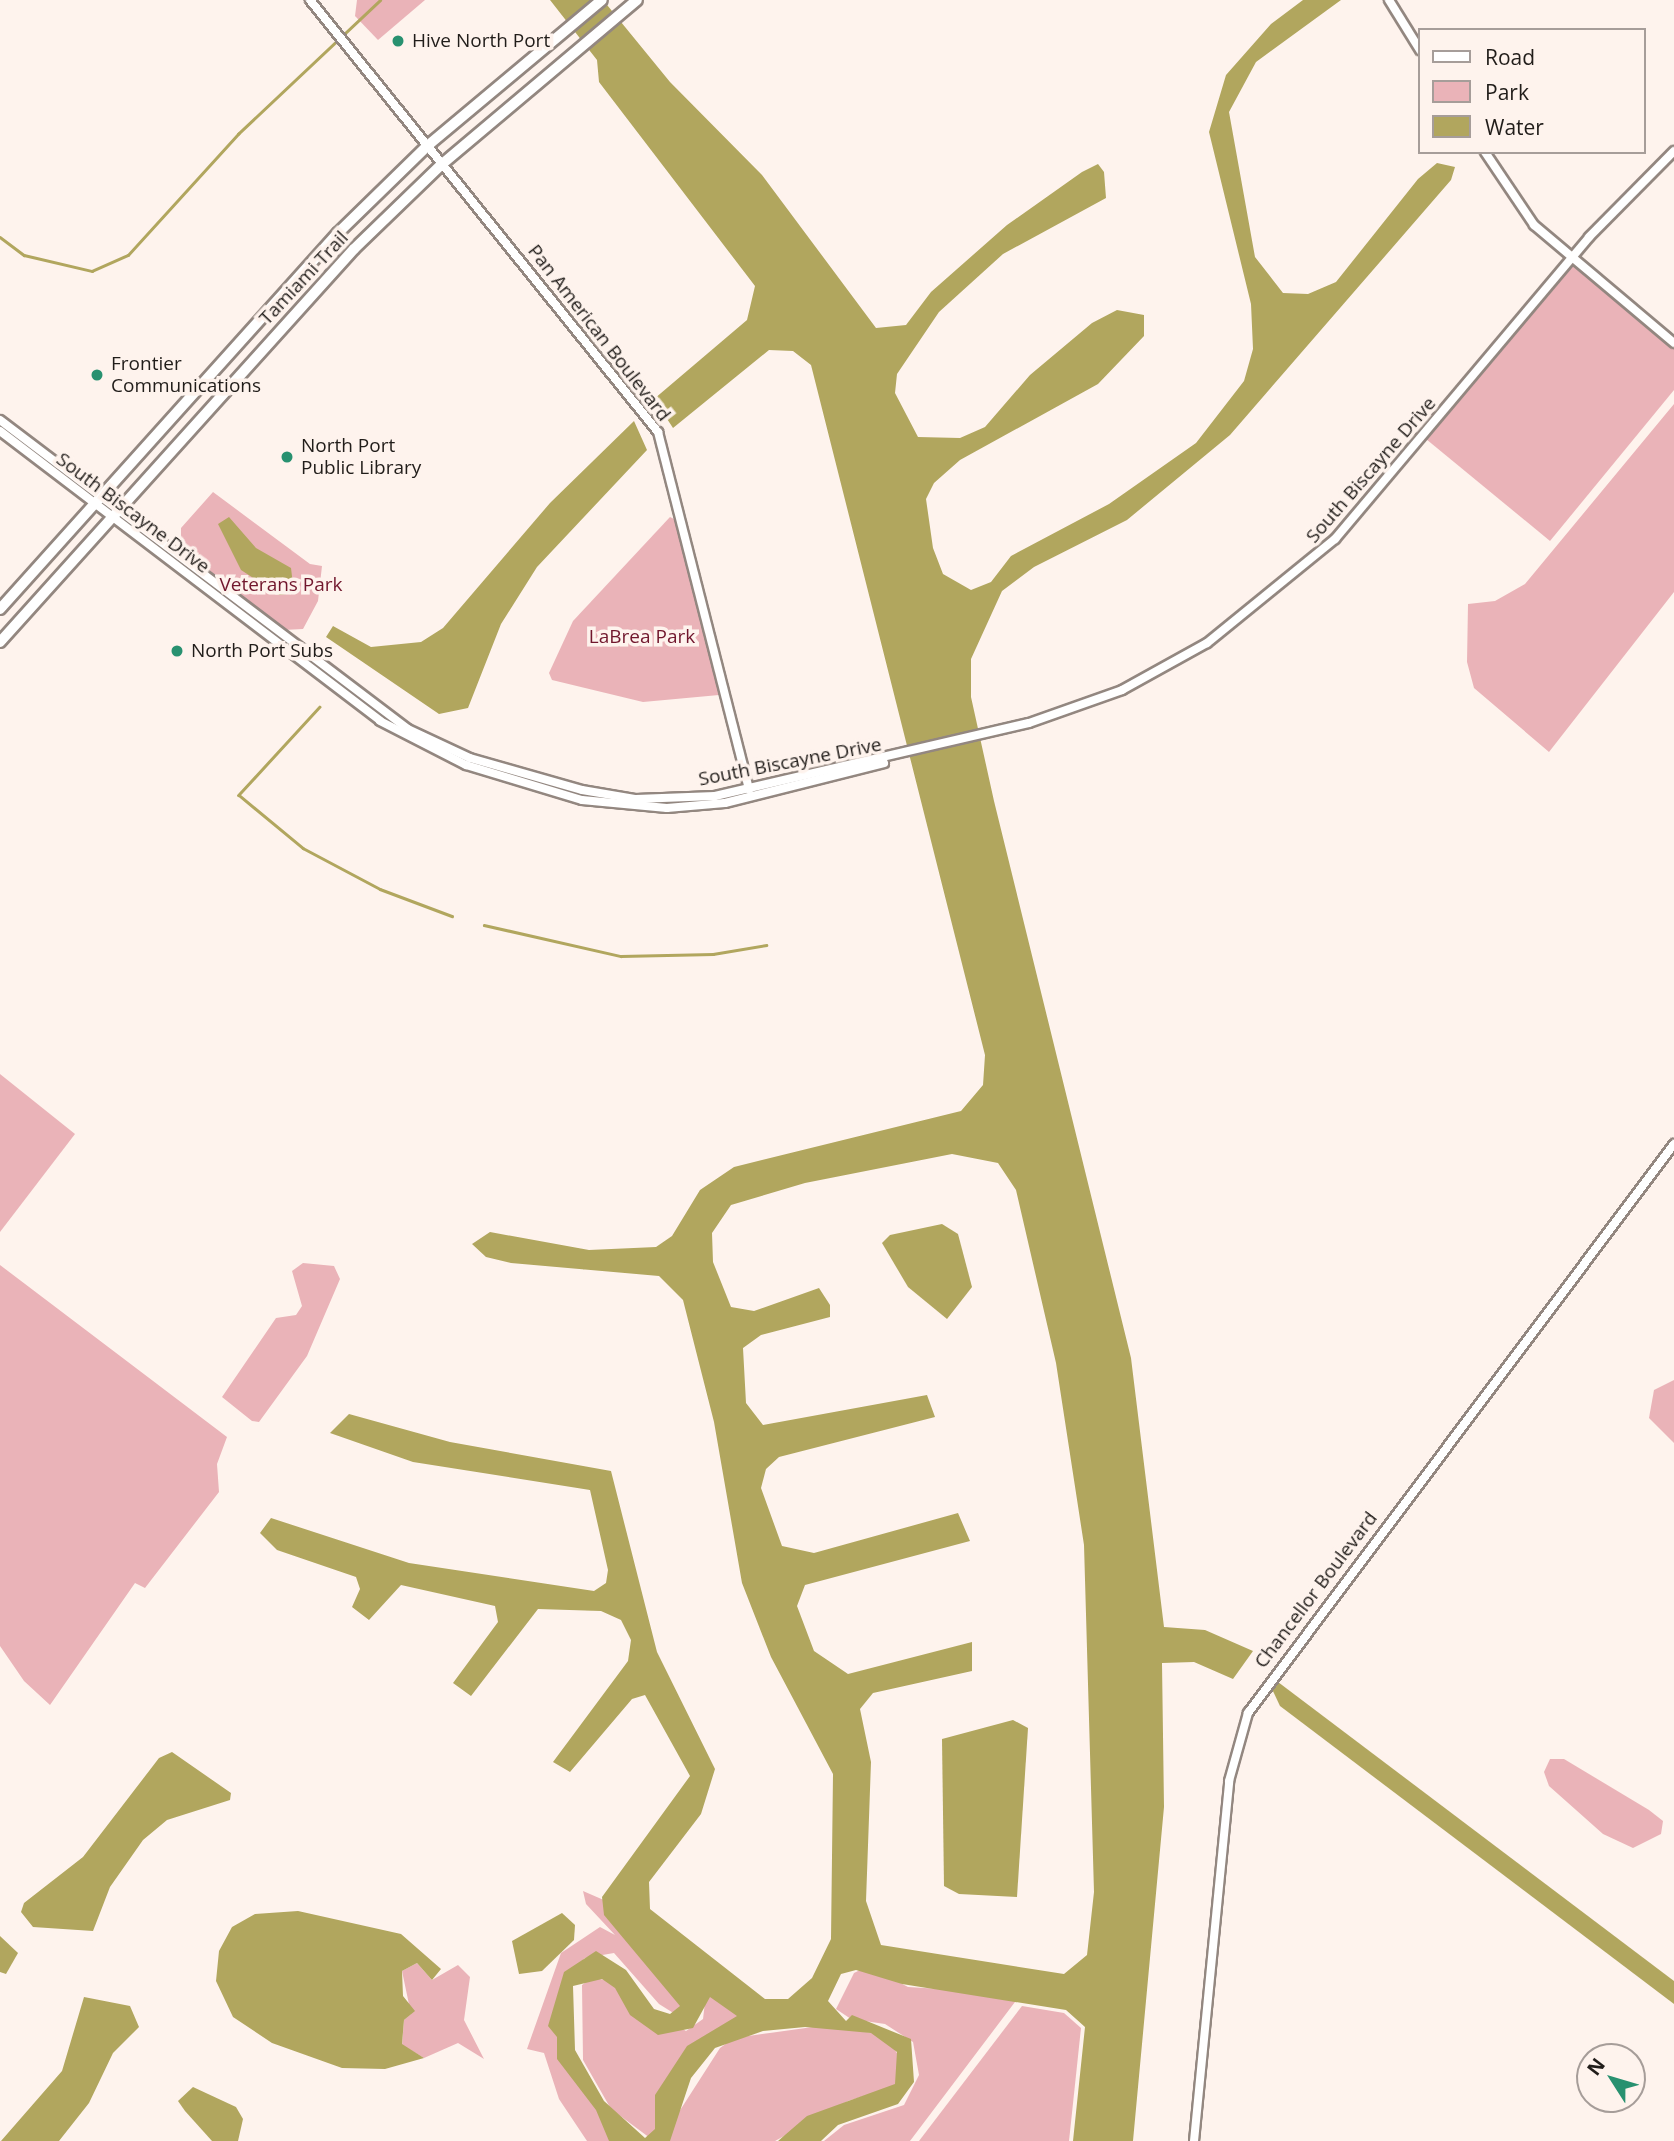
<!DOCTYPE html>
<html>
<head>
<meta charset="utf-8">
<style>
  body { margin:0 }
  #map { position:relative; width:1674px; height:2141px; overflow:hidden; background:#fef3ed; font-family:"Open Sans",sans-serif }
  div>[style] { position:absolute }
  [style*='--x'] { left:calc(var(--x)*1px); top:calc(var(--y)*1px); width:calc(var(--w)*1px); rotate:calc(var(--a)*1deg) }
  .green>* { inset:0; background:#eab3b8 }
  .water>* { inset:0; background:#b1a65e }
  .stream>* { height:2.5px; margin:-1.25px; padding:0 1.25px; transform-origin:1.25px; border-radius:1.25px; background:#b1a65e }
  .roads { filter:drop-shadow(2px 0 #938780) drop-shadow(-2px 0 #938780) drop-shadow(0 2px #938780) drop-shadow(0 -2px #938780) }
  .tertiary>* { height:8px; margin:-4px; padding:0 4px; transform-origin:4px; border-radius:4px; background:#fff }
  .primary>* { height:10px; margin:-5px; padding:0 5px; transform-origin:5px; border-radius:5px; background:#fff }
  .dots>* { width:19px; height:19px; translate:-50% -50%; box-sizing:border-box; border:4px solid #fef3ed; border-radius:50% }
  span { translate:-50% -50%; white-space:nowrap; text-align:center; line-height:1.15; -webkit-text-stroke:7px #fef3ed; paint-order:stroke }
  .poi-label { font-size:19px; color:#211d1a }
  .left { translate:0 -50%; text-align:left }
  .street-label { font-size:19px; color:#211d1a }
  .park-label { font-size:19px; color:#71172d }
  .legend { position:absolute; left:1418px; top:28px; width:228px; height:126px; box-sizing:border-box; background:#fef3ed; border:2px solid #a69d99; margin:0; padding:9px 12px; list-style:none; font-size:21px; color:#211d1a }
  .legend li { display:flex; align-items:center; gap:14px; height:35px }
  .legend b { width:35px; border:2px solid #a69d99 }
  .north { position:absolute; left:1576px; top:2043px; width:70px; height:70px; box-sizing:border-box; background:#fef3ed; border:2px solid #a69d99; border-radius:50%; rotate:307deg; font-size:19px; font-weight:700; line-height:28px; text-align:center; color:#211d1a }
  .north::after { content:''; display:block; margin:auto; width:24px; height:32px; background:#289170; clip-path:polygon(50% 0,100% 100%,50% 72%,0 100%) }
</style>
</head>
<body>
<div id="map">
  <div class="green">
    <i style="clip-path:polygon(357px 0,425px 0,378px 40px,355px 16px)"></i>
    <i style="clip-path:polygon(1572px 263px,1674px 348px,1674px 390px,1550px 541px,1426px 439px)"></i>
    <i style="clip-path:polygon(1674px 404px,1674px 592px,1549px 752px,1474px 688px,1467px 662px,1468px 604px,1495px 601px,1525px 584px)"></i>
    <i style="clip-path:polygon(213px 492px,310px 564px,322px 566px,318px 601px,303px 629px,283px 630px,181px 548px,181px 528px)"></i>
    <i style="clip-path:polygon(670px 517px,678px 521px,719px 695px,643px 702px,552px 680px,549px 673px,573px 621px)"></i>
    <i style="clip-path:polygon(0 1074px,75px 1134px,0 1232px)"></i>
    <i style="clip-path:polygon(303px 1263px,334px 1266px,340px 1279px,307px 1356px,259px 1422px,252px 1421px,222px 1397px,276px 1318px,296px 1315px,302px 1306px,292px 1271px)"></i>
    <i style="clip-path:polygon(0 1265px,227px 1437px,217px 1464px,219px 1492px,145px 1588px,135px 1583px,50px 1705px,24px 1681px,0 1646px)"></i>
    <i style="clip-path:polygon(1674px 1380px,1674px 1443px,1649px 1418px,1654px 1390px)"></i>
    <i style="clip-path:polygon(1550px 1759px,1564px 1759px,1649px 1810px,1663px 1821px,1661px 1834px,1633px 1848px,1603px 1834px,1549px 1786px,1544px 1772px)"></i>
    <i style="clip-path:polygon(583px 1891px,606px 1901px,678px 1989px,684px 2007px,675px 2014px,659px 2004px,614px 1953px,585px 1958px,566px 1975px,564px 2063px,619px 2141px,587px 2141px,559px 2099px,544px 2053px,527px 2049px,561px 1953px,600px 1927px,615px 1935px,586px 1904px)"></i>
    <i style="clip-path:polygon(417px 1963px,432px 1980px,458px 1965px,470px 1977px,464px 2020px,484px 2059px,458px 2043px,424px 2058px,402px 2045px,404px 2020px,411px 2014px,402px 1971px)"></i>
    <i style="clip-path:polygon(868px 1966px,908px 1987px,1021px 1994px,910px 2141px,824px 2141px,844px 2125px,904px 2105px,919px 2075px,913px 2042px,885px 2024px,851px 2019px,836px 2009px,854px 1973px)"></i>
    <i style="clip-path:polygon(592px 1978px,614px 1981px,620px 1992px,686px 2031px,703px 2019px,706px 1994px,742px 2013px,678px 2062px,659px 2092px,660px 2122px,650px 2138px,611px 2109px,583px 2060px,582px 1985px)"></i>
    <i style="clip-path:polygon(1022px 2006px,1064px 2013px,1081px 2028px,1069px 2141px,919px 2141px)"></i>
    <i style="clip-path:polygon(820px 2026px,874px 2033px,890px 2042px,900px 2058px,896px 2086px,848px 2101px,775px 2141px,669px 2141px,677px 2115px,720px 2048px,734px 2038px)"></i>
  </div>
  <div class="water">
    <i style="clip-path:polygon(evenodd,550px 0,603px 0,670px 82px,762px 175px,876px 328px,906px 325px,931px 292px,1007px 225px,1082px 172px,1098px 164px,1104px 172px,1106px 198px,1003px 254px,939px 312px,897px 374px,895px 393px,918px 437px,960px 438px,985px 427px,1030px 375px,1092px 323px,1117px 310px,1144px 315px,1144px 336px,1098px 384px,960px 460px,934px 483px,926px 499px,933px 548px,943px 574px,971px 590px,991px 582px,1011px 556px,1109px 504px,1196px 443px,1244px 381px,1253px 349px,1251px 304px,1209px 132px,1226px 75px,1271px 24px,1303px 0,1341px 0,1256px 62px,1229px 112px,1255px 257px,1283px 293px,1308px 294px,1336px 282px,1418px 179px,1437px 163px,1455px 167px,1451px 180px,1230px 435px,1127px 520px,1034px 567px,1002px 591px,971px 659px,971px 697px,994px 801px,1131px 1358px,1164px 1627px,1205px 1630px,1253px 1651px,1233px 1679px,1194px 1662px,1162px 1663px,1164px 1807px,1133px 2141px,1073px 2141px,1085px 2027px,1066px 2010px,902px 1984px,856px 1970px,841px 1974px,828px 2001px,846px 2021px,852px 2015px,911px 2039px,914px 2082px,898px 2104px,838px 2125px,821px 2141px,778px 2141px,807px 2116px,895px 2084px,897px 2052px,871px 2033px,805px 2027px,763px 2031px,715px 2048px,691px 2078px,670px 2141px,609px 2141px,596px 2110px,557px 2059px,557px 2037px,548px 2026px,564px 1972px,596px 1951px,626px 1970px,654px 2009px,670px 2014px,680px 2006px,604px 1915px,602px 1897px,690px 1776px,645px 1695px,632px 1699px,570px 1772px,553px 1762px,628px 1661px,631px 1640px,621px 1620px,601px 1611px,538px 1609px,471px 1696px,453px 1683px,498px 1622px,495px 1606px,401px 1585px,369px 1620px,352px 1607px,360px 1589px,356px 1577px,277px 1550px,260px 1533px,271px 1518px,409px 1563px,594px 1591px,606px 1583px,608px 1570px,590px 1490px,413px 1462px,330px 1433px,349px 1414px,450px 1442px,611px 1471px,657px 1652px,715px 1769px,701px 1814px,649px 1882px,650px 1909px,765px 1999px,788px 1999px,812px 1978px,831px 1939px,833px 1774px,771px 1657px,742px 1583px,714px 1422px,683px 1300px,659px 1276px,511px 1263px,486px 1257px,472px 1244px,490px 1232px,589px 1250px,656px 1247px,672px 1236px,700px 1190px,734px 1167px,961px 1111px,983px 1085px,985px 1055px,811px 365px,793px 351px,769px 350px,673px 428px,654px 399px,747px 320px,755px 286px,599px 82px,597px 60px,550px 0,952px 1154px,998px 1163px,1016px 1190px,1056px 1363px,1084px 1545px,1094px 1892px,1087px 1955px,1064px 1974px,881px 1945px,866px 1901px,871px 1762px,860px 1709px,873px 1693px,972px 1671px,972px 1642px,848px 1674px,814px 1651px,797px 1606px,805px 1585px,970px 1541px,958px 1513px,814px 1553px,782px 1546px,761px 1488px,766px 1469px,779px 1457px,935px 1417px,927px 1395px,763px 1425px,746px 1403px,743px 1348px,761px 1335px,830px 1317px,830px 1305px,819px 1288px,754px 1311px,731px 1307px,713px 1262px,712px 1233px,731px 1205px,805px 1183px,952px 1154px,550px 0,602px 1979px,615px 1988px,630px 2015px,658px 2035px,693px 2028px,710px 1997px,737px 2016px,687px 2046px,655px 2095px,655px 2129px,645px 2138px,604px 2101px,575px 2050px,573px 1986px,602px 1979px)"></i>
    <i style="clip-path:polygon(634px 421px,647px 450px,537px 567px,501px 624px,468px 708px,439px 714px,326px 637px,333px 626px,371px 647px,421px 642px,443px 628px,550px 503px)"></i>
    <i style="clip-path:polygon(229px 517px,256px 548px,291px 568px,294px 593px,279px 595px,241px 570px,218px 524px)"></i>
    <i style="clip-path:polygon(942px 1224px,958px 1234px,972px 1287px,947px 1319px,908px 1287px,882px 1243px,890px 1235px)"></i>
    <i style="clip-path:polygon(1278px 1682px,1674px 1981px,1674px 2004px,1280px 1706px,1272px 1689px)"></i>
    <i style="clip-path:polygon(1013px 1720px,1028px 1728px,1017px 1897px,959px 1894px,944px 1886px,942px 1739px)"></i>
    <i style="clip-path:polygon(172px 1752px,231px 1793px,230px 1800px,167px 1820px,143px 1840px,110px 1887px,93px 1931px,33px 1927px,21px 1912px,24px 1903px,83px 1857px,159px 1758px)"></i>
    <i style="clip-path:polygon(298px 1911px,401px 1934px,441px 1969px,432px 1980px,417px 1963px,402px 1971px,403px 1996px,415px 2011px,404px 2020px,402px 2044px,424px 2058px,385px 2069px,342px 2068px,272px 2043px,233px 2017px,216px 1981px,219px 1951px,232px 1927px,255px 1914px)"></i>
    <i style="clip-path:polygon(562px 1913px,575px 1925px,574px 1940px,542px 1971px,519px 1974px,512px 1941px)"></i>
    <i style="clip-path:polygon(0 1936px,18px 1953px,6px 1974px,0 1972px)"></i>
    <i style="clip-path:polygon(84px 1997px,130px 2006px,139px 2027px,113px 2053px,89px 2103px,59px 2141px,1px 2141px,62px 2071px)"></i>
    <i style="clip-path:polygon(193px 2087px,236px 2107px,243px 2119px,238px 2141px,212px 2141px,185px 2111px,178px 2101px)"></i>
  </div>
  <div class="stream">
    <i style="--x:0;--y:237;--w:30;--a:37"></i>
    <i style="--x:24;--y:255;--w:70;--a:13.2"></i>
    <i style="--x:92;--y:271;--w:39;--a:-24"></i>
    <i style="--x:128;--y:255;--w:164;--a:-47.7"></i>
    <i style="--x:238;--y:134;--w:195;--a:-43.3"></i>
    <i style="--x:320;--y:707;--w:120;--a:132.6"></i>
    <i style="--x:239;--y:795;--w:83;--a:39.6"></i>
    <i style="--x:303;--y:848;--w:87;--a:28"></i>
    <i style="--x:380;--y:889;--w:77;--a:20.6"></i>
    <i style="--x:484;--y:925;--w:140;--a:12.8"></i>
    <i style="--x:621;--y:956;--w:92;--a:-1.2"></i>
    <i style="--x:713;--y:954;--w:54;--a:-9.6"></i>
  </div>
  <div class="roads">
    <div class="tertiary">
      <i style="--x:310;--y:0;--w:555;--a:51.15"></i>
      <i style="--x:658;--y:432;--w:369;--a:75.7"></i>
      <i style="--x:1389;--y:0;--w:59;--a:58.2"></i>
      <i style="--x:1485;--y:152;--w:88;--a:56.1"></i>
      <i style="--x:1534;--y:225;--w:183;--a:40.1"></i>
      <i style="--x:0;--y:420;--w:512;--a:37.14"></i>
      <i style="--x:408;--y:729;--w:68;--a:25.1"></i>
      <i style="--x:470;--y:758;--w:116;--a:15.9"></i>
      <i style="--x:582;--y:790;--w:55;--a:9.5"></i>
      <i style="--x:636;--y:799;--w:79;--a:-2.2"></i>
      <i style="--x:715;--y:796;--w:322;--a:-13.1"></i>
      <i style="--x:1029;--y:723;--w:99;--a:-19.5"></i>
      <i style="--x:1122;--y:690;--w:97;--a:-28.9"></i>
      <i style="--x:1207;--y:643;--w:165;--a:-39.1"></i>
      <i style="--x:1335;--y:539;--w:395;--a:-49.9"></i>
      <i style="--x:1589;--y:237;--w:121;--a:-45.3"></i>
      <i style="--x:0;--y:431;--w:478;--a:37.3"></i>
      <i style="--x:380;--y:721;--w:97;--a:27.1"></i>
      <i style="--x:466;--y:765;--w:121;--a:16.8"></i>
      <i style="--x:582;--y:800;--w:85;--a:5.4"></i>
      <i style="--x:667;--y:808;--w:58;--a:-4.9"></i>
      <i style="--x:725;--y:803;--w:164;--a:-14.1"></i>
      <i style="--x:1194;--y:2141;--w:362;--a:-84.4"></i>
      <i style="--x:1229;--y:1781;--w:71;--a:-74.4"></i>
      <i style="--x:1248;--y:1713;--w:711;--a:-53.18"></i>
    </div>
    <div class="primary">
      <i style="--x:0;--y:609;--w:506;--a:-48.05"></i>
      <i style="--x:338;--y:233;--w:123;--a:-44.3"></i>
      <i style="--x:426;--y:147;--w:229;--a:-39.9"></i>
      <i style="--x:0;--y:642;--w:529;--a:-47.99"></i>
      <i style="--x:354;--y:249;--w:121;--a:-44"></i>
      <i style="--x:441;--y:165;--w:256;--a:-40.1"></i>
    </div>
  </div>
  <div class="dots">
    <i style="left:398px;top:41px;background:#289170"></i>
    <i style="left:97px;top:375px;background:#289170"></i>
    <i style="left:287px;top:457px;background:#289170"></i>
    <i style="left:177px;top:651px;background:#289170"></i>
  </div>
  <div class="poi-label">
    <span class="left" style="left:412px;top:41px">Hive North Port</span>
    <span class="left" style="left:111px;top:375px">Frontier<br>Communications</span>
    <span class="left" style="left:301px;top:457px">North Port<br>Public Library</span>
    <span class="left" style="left:191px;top:651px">North Port Subs</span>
  </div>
  <div class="street-label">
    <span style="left:304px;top:278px;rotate:-47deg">Tamiami Trail</span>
    <span style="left:599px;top:333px;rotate:52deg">Pan American Boulevard</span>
    <span style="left:1371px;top:470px;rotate:-49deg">South Biscayne Drive</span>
    <span style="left:133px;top:513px;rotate:37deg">South Biscayne Drive</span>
    <span style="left:790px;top:762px;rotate:-11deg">South Biscayne Drive</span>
    <span style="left:1316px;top:1590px;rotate:-53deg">Chancellor Boulevard</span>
  </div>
  <div class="park-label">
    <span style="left:281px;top:585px">Veterans Park</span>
    <span style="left:642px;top:637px">LaBrea Park</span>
  </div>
  <ul class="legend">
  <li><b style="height:9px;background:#fff"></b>Road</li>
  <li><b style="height:19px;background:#eab3b8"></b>Park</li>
  <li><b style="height:19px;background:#b1a65e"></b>Water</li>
  </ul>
  <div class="north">N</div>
</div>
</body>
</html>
